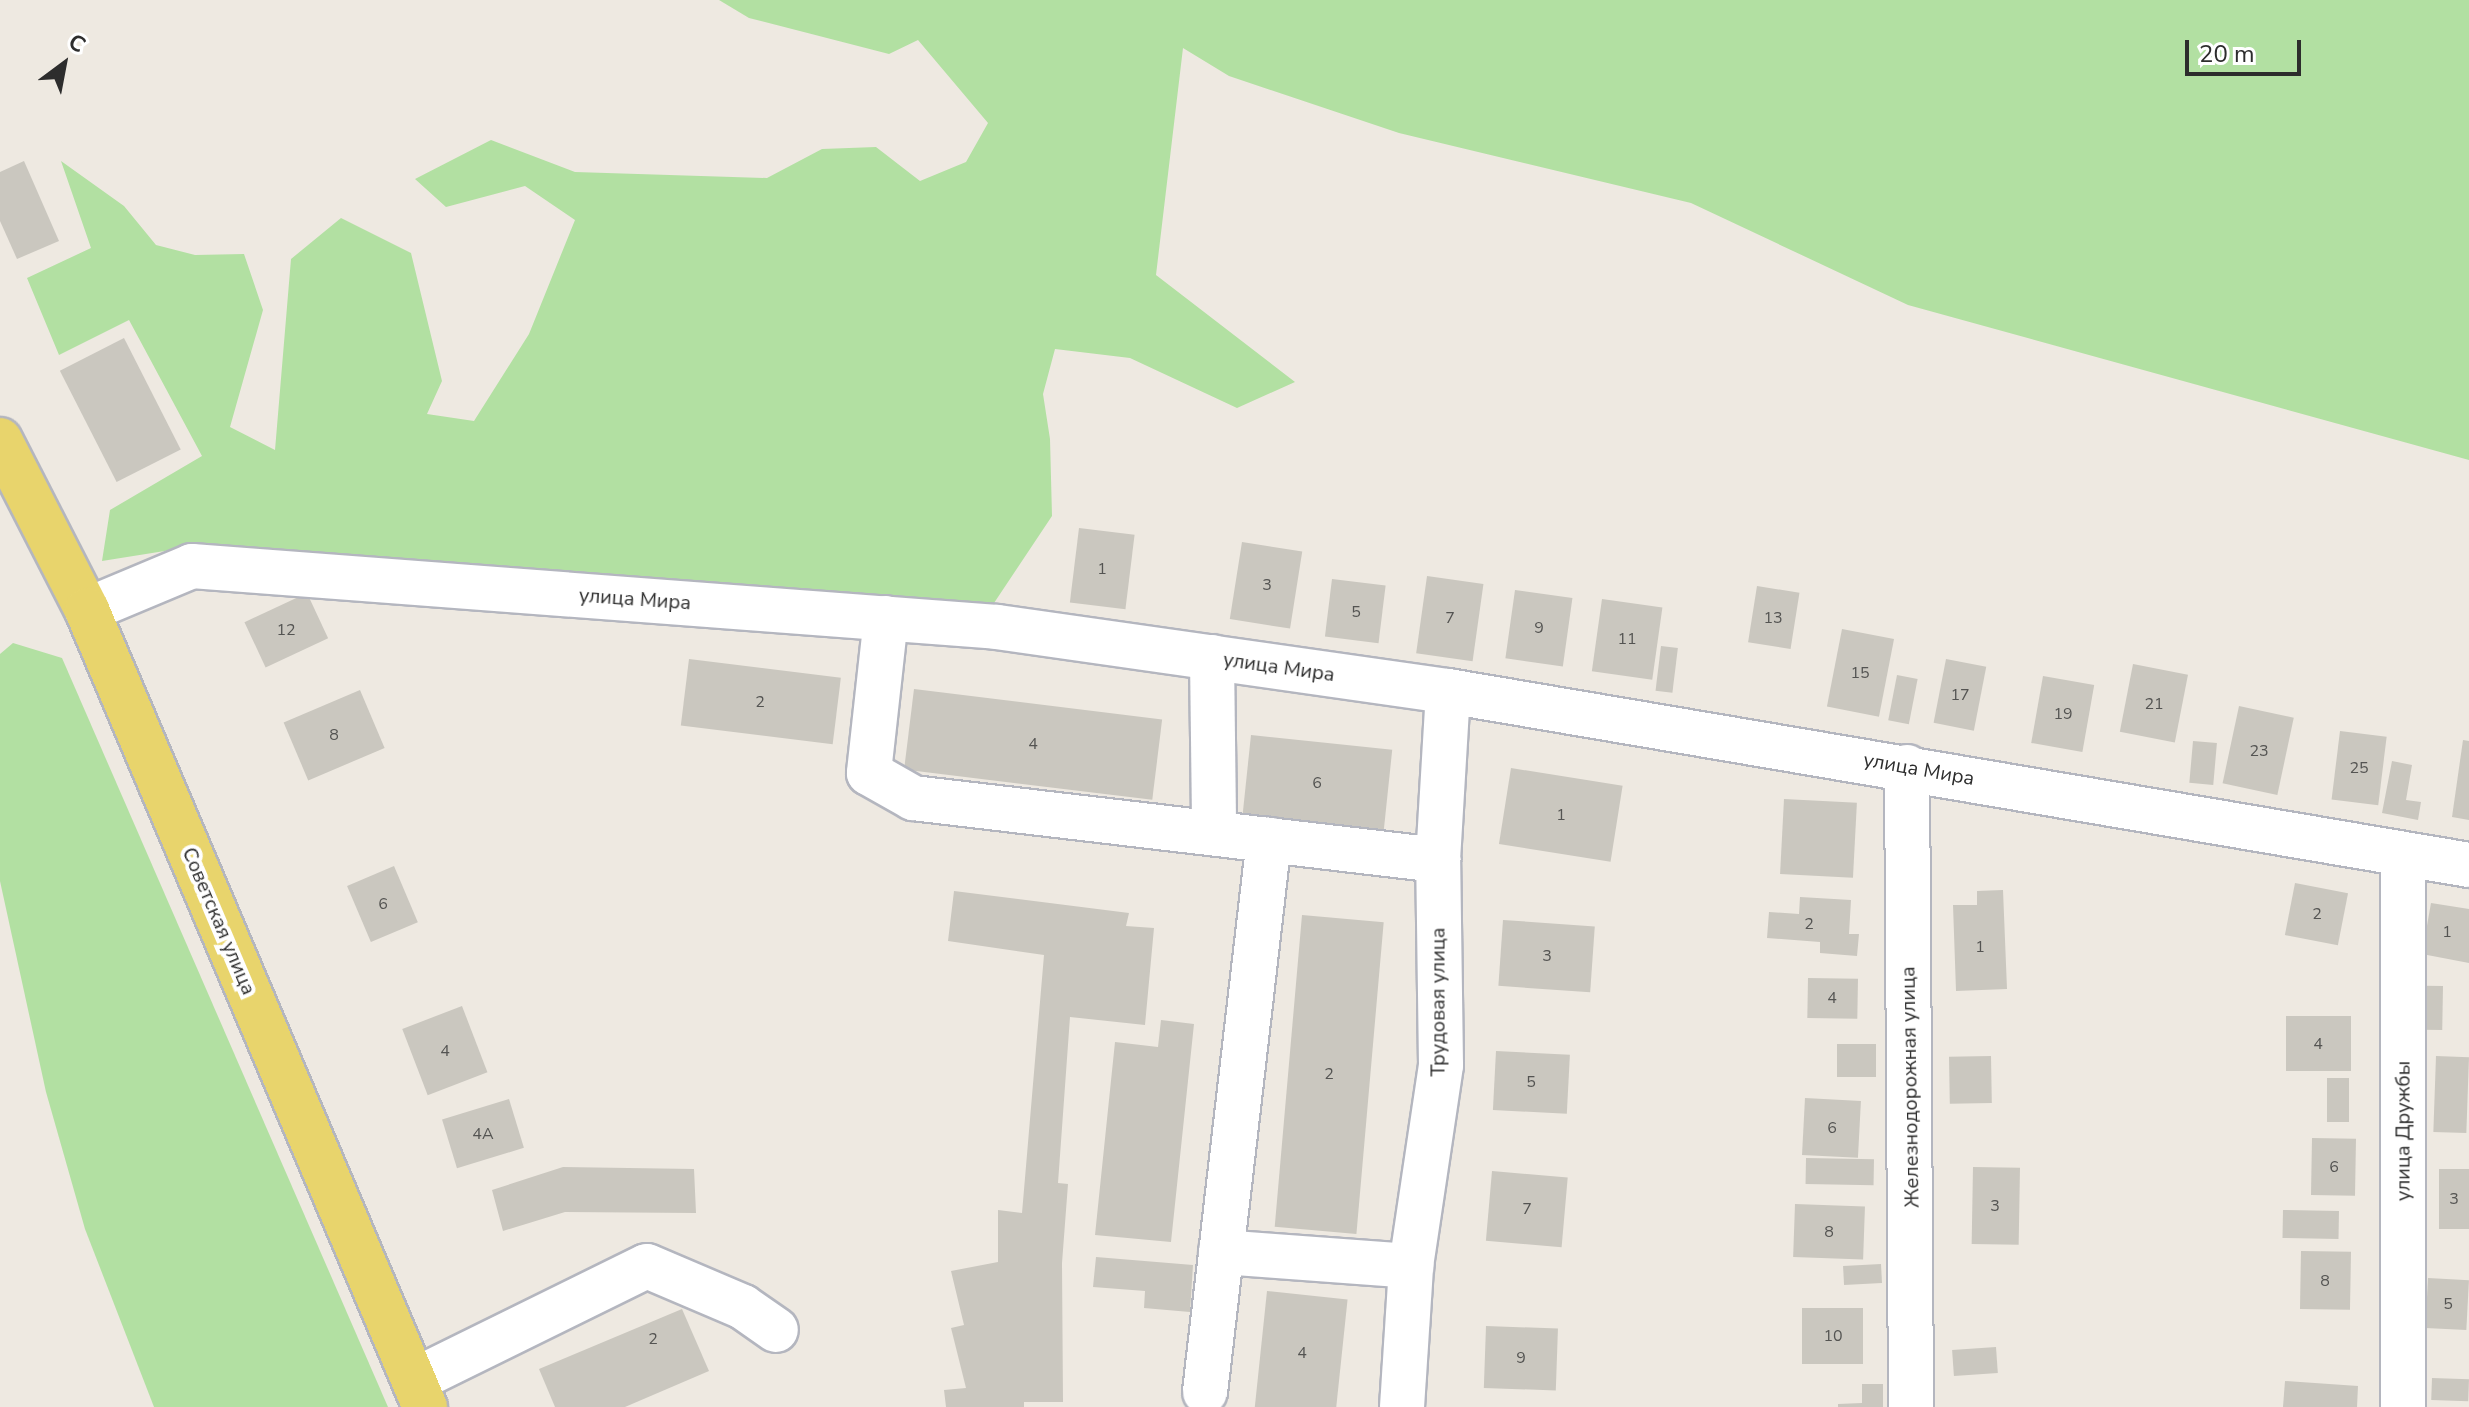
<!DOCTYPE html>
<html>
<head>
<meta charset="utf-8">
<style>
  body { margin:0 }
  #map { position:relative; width:2469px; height:1407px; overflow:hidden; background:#eee9e1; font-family:"Nunito Sans",sans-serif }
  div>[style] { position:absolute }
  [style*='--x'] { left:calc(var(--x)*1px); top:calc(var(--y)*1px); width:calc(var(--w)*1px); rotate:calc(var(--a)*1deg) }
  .green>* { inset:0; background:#b2e0a2 }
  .building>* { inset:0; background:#cac7bf; transform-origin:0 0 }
  .roads { filter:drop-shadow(2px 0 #b4b6bf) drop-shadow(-2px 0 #b4b6bf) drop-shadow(0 2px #b4b6bf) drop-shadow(0 -2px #b4b6bf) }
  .minor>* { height:44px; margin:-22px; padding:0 22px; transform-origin:22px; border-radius:22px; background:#fff }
  .major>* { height:44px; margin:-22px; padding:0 22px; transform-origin:22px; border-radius:22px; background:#e8d46c }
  span { translate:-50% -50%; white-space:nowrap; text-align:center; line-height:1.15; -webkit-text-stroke:8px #fff; paint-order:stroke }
  .number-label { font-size:16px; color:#545452 }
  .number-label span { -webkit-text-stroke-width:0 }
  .street-label { font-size:20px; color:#2d2d2d }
  .north { position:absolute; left:24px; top:24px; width:80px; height:80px; -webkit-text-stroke:6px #fff; paint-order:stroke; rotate:32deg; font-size:22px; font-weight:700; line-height:32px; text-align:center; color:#2d2d2d }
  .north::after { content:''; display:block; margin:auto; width:28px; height:36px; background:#2d2d2d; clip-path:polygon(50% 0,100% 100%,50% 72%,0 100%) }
  .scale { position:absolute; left:2185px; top:40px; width:116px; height:36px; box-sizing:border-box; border:4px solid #2d2d2d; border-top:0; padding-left:10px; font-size:24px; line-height:28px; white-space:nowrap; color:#2d2d2d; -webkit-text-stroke:6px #fff; paint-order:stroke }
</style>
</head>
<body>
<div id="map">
  <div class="green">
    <i style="clip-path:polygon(719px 0,2469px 0,2469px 460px,1908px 305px,1691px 203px,1399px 133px,1229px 76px,1183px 48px,1156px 275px,1295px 382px,1237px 408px,1130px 358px,1055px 349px,1043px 394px,1050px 439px,1052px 516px,994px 603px,196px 546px,102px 561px,110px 510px,202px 456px,129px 320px,59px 355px,27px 278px,91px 248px,61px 161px,124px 206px,156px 245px,195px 255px,244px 254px,263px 310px,230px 427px,275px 450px,291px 259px,341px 218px,411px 253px,442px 381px,427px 414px,474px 421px,529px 334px,575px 220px,525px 186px,446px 207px,415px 179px,491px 140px,575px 172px,767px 178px,822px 149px,876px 147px,920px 181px,966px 162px,988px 123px,918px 40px,889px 54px,749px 18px)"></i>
    <i style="clip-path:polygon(13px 643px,62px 658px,388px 1407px,154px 1407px,85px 1229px,46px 1092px,0 881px,0 654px)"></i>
  </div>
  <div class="building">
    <i style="clip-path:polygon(24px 161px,59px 241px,17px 259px,0 221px,0 172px)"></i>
    <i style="left:124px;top:338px;width:125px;height:72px;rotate:63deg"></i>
    <i style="left:1079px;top:528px;width:56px;height:75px;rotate:7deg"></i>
    <i style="left:1242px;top:542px;width:61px;height:78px;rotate:9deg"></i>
    <i style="left:1427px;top:576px;width:57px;height:78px;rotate:8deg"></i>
    <i style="left:1332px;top:579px;width:54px;height:58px;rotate:7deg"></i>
    <i style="left:1757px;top:586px;width:43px;height:57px;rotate:9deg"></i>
    <i style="left:1515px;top:590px;width:58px;height:69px;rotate:8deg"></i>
    <i style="left:307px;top:593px;width:50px;height:69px;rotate:65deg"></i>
    <i style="left:1602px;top:599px;width:61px;height:73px;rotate:8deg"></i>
    <i style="left:1842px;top:629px;width:53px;height:79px;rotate:11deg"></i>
    <i style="left:1661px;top:646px;width:17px;height:45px;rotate:7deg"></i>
    <i style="left:689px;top:659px;width:153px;height:67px;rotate:7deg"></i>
    <i style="left:1946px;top:659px;width:41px;height:65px;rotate:11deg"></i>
    <i style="left:2133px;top:664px;width:56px;height:69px;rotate:11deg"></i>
    <i style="left:1897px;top:675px;width:21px;height:46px;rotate:11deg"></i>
    <i style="left:2043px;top:676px;width:52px;height:68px;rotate:10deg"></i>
    <i style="left:914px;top:689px;width:250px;height:81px;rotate:7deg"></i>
    <i style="left:360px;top:690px;width:63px;height:83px;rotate:67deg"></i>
    <i style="left:2239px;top:706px;width:56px;height:79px;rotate:12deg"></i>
    <i style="left:2340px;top:731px;width:47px;height:69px;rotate:7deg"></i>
    <i style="left:1251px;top:735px;width:142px;height:80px;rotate:6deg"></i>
    <i style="clip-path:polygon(2463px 740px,2469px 741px,2469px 820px,2452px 817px)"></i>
    <i style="left:2193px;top:741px;width:24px;height:42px;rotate:5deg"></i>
    <i style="clip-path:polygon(2392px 761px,2412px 765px,2406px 800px,2421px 802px,2418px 820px,2382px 813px)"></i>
    <i style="left:1511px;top:768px;width:113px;height:77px;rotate:9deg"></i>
    <i style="left:1784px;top:799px;width:73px;height:75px;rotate:3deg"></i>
    <i style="left:394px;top:866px;width:61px;height:51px;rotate:67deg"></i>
    <i style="left:2295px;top:883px;width:54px;height:53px;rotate:11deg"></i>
    <i style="clip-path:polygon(2003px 890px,2007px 989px,1956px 991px,1953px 905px,1977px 905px,1977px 891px)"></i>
    <i style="clip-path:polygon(954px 891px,1129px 913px,1126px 926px,1154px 928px,1145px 1025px,1070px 1017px,1058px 1183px,1068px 1184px,1062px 1263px,1063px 1402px,1024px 1402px,1024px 1407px,946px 1407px,944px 1390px,966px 1388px,951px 1328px,964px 1325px,951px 1271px,998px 1262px,998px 1210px,1022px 1213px,1044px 955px,948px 941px)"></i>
    <i style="clip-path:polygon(1800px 897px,1851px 900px,1849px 934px,1859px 934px,1857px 956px,1820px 953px,1820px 942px,1767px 938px,1769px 912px,1799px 914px)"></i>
    <i style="clip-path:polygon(2431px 903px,2469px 909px,2469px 963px,2422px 954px)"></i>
    <i style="left:1302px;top:915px;width:82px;height:313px;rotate:5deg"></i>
    <i style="left:1503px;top:920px;width:92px;height:66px;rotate:4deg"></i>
    <i style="left:1808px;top:978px;width:50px;height:40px;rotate:1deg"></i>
    <i style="left:2443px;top:986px;width:44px;height:20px;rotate:91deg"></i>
    <i style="left:462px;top:1006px;width:71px;height:64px;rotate:69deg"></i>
    <i style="left:2286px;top:1016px;width:65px;height:55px"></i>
    <i style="clip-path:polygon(1161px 1020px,1194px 1024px,1171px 1242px,1095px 1235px,1115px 1042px,1158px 1047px)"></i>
    <i style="left:1837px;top:1044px;width:39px;height:33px"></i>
    <i style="left:1496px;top:1051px;width:74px;height:59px;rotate:3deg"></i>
    <i style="left:1991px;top:1056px;width:47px;height:42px;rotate:89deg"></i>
    <i style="left:2436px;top:1056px;width:33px;height:76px;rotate:2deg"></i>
    <i style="left:2327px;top:1078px;width:22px;height:44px"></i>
    <i style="left:1805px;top:1098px;width:56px;height:57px;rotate:3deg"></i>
    <i style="left:509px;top:1099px;width:51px;height:70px;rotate:73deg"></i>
    <i style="left:2312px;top:1138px;width:44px;height:57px;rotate:1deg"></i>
    <i style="left:1806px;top:1158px;width:68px;height:26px;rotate:1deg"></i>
    <i style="clip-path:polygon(563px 1167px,694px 1169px,696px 1213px,565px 1212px,503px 1231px,492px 1190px)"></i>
    <i style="left:1973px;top:1167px;width:47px;height:77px;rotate:1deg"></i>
    <i style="left:2439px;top:1169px;width:30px;height:60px"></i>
    <i style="left:1492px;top:1171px;width:76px;height:70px;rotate:5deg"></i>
    <i style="left:1795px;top:1204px;width:70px;height:53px;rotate:2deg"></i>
    <i style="left:2283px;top:1210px;width:56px;height:28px;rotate:1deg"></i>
    <i style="left:2301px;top:1251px;width:50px;height:58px;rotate:1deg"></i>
    <i style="clip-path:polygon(1096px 1257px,1193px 1265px,1190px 1312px,1144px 1308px,1145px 1291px,1093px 1287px)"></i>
    <i style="left:1881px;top:1264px;width:19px;height:38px;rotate:87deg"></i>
    <i style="left:2428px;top:1278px;width:41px;height:50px;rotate:3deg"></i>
    <i style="left:1267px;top:1291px;width:81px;height:117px;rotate:6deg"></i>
    <i style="left:1863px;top:1308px;width:56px;height:61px;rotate:90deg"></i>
    <i style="clip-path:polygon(682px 1309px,709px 1371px,625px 1407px,555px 1407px,539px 1369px)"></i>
    <i style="left:1486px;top:1326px;width:72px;height:62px;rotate:2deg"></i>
    <i style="left:1996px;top:1347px;width:26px;height:44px;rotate:86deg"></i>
    <i style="left:2432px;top:1378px;width:37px;height:22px;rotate:2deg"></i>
    <i style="clip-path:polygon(2285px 1381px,2358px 1386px,2357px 1407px,2283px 1407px)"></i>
    <i style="clip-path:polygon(1862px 1384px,1883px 1384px,1883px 1407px,1838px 1407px,1838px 1404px,1862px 1403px)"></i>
  </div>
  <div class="roads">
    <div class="minor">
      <i style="--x:87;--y:610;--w:114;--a:-22.7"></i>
      <i style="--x:192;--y:566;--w:807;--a:4.33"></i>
      <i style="--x:997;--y:627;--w:456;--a:8.1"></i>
      <i style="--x:1448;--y:691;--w:1036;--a:9.67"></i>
      <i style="--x:886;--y:618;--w:156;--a:96.3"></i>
      <i style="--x:869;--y:773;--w:51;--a:29.6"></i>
      <i style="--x:913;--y:798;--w:529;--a:6.74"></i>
      <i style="--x:1212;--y:657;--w:176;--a:89.3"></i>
      <i style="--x:1907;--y:767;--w:640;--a:89.64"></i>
      <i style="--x:2403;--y:854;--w:553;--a:90"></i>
      <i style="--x:1221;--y:1252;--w:191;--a:4.2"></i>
      <i style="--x:415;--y:1380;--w:258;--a:-26.2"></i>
      <i style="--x:647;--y:1266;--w:104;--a:23.1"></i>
      <i style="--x:743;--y:1307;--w:40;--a:34.9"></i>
      <i style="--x:1205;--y:1392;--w:556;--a:-83.39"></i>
      <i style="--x:1402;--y:1407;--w:141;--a:-86.3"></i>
      <i style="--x:1411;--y:1266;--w:203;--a:-81.5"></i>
      <i style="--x:1441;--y:1065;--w:205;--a:-90.8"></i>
      <i style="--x:1438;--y:860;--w:169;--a:-86.6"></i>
    </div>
    <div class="major">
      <i style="--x:0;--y:440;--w:191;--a:62.9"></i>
      <i style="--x:87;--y:610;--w:866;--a:67.02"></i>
    </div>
  </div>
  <div class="number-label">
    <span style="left:1102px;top:569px">1</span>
    <span style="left:1267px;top:585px">3</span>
    <span style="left:1356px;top:612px">5</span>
    <span style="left:1450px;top:618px">7</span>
    <span style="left:1773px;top:618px">13</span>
    <span style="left:1539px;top:628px">9</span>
    <span style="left:286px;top:630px">12</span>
    <span style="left:1627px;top:639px">11</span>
    <span style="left:1860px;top:673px">15</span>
    <span style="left:1960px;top:695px">17</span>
    <span style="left:760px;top:702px">2</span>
    <span style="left:2154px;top:704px">21</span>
    <span style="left:2063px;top:714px">19</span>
    <span style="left:334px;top:735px">8</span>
    <span style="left:1033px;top:744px">4</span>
    <span style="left:2259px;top:751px">23</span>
    <span style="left:2359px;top:768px">25</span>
    <span style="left:1317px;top:783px">6</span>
    <span style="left:1561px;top:815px">1</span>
    <span style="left:383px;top:904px">6</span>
    <span style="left:2317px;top:914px">2</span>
    <span style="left:1809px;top:924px">2</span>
    <span style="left:2447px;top:932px">1</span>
    <span style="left:1980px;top:947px">1</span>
    <span style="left:1547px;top:956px">3</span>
    <span style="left:1832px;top:998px">4</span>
    <span style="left:2318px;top:1044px">4</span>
    <span style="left:445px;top:1051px">4</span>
    <span style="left:1329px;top:1074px">2</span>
    <span style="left:1531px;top:1082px">5</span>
    <span style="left:1832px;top:1128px">6</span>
    <span style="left:483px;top:1134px">4А</span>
    <span style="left:2334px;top:1167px">6</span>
    <span style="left:2454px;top:1199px">3</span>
    <span style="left:1995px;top:1206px">3</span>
    <span style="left:1527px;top:1209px">7</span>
    <span style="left:1829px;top:1232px">8</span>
    <span style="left:2325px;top:1281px">8</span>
    <span style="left:2448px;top:1304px">5</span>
    <span style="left:1833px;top:1336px">10</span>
    <span style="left:653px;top:1339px">2</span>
    <span style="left:1302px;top:1353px">4</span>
    <span style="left:1521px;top:1358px">9</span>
  </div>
  <div class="street-label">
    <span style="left:635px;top:599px;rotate:4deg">улица Мира</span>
    <span style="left:1279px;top:667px;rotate:8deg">улица Мира</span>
    <span style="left:1919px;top:769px;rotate:10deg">улица Мира</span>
    <span style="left:219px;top:921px;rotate:67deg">Советская улица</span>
    <span style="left:1438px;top:1002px;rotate:-90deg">Трудовая улица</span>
    <span style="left:1910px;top:1087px;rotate:-91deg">Железнодорожная улица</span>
    <span style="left:2403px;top:1131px;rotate:-90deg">улица Дружбы</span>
  </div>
  <div class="north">С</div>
  <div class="scale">20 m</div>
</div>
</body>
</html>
